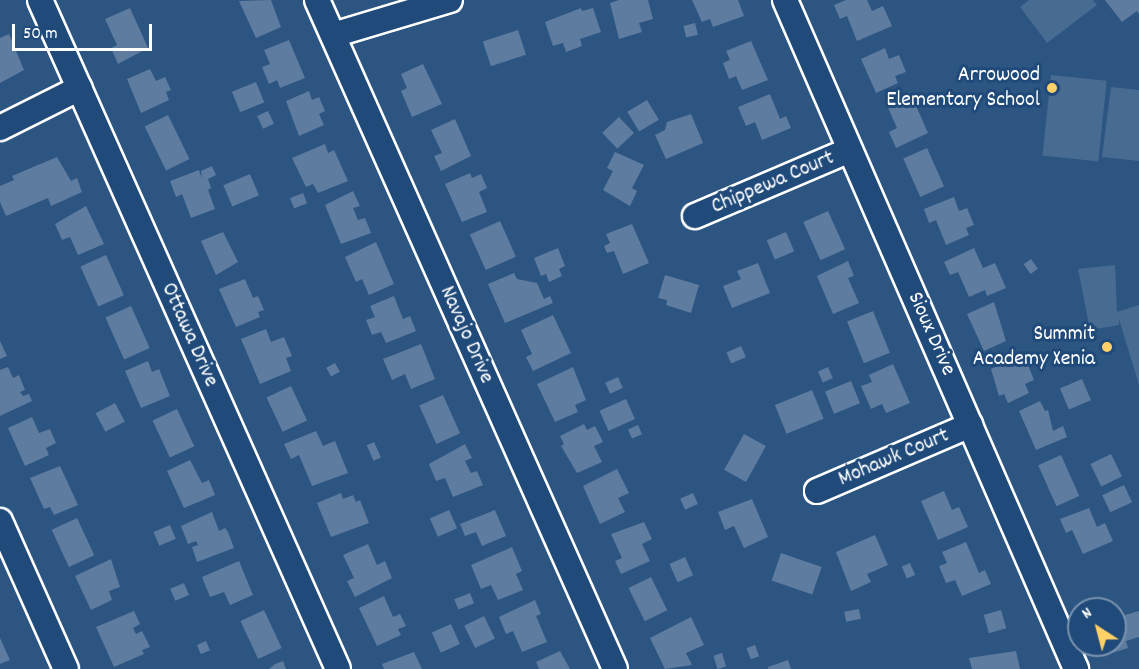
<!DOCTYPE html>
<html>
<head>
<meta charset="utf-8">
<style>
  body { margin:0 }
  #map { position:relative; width:1139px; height:669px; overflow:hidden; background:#2c5582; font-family:Dekko,sans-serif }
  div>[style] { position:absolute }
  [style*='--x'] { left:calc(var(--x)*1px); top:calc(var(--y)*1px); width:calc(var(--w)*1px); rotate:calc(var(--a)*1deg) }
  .green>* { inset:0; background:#486b92; transform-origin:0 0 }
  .building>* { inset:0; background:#5e7c9f; transform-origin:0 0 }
  .roads { filter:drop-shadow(2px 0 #fff) drop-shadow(-2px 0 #fff) drop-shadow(0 2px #fff) drop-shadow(0 -2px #fff) }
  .minor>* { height:24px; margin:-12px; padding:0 12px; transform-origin:12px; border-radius:12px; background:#1f4a7a }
  .dots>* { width:16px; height:16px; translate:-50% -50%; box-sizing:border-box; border:3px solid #1f4a7a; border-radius:50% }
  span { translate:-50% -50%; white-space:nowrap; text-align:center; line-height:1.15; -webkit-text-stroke:6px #1f4a7a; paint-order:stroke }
  .poi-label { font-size:22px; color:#fff }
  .right { translate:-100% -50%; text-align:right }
  .street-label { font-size:22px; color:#fff }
  .north { position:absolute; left:1067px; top:597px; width:60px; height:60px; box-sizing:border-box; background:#1f4a7a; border:2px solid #7992af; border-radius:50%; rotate:324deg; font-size:16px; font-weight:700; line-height:24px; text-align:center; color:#fff }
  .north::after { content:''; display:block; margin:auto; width:21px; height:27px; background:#ffd166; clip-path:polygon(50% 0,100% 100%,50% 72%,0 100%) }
  .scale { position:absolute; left:12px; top:24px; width:140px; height:27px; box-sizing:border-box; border:3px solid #fff; border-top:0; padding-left:8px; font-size:18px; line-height:21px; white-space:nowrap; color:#fff; -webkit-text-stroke:4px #1f4a7a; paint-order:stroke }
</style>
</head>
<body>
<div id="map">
  <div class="green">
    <i style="clip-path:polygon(1029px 0,1093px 0,1097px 5px,1047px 43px,1020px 7px)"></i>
    <i style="left:1051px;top:75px;width:56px;height:81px;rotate:6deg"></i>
    <i style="clip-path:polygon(1111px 87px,1139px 90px,1139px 161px,1102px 157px)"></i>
    <i style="clip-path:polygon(1115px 265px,1117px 312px,1139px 305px,1139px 385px,1119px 319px,1119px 325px,1090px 330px,1078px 269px)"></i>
  </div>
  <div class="building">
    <i style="clip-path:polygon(271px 0,281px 27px,256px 38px,239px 1px)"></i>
    <i style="clip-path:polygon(619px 0,648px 0,653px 19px,639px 23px,642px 32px,619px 39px,610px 3px)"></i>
    <i style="clip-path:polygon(692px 0,738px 0,744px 16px,713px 27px,710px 19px,702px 22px)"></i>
    <i style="clip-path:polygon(846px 0,867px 0,872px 11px,883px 6px,892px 26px,857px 41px,847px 16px,840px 19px,834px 5px)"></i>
    <i style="clip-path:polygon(1105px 0,1139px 0,1139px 14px,1137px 11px,1122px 22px)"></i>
    <i style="clip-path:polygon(130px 8px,148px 48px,118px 64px,111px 48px,117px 45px,105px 19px)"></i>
    <i style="clip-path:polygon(581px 8px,582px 11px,593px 8px,601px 32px,580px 39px,582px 46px,566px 52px,563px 43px,553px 46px,545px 22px)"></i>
    <i style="left:695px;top:23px;width:12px;height:12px;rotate:76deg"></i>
    <i style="left:518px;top:30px;width:26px;height:37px;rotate:72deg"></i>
    <i style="clip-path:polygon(9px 34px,24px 70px,0 83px,0 38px)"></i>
    <i style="clip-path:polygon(289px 40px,305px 78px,280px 88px,277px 80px,269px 84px,262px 67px,270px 64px,264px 50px)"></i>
    <i style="clip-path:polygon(751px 41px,768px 80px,742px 90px,736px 76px,729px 79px,723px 63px,730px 60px,726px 51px)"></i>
    <i style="clip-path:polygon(885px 48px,889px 59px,899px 55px,906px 72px,895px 76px,898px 83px,876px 93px,861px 59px)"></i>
    <i style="clip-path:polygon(423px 64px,442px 104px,412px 117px,401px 91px,407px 88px,401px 74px)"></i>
    <i style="clip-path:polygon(150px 69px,156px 81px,165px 77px,171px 90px,166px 92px,169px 100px,141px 113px,127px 79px)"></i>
    <i style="left:256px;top:82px;width:22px;height:26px;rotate:68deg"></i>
    <i style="clip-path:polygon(309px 91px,312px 100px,319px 97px,325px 111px,319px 114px,324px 125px,299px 136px,286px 101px)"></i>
    <i style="clip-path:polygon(910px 92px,928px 133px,896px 148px,889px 132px,897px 128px,886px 103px)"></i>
    <i style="clip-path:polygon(770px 94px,780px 119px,786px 116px,791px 128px,762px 140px,755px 122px,746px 126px,738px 107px)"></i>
    <i style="left:647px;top:100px;width:23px;height:23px;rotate:59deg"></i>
    <i style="left:268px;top:111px;width:14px;height:12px;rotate:65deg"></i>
    <i style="clip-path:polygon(691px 114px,703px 143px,666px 159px,655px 135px,665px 130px,667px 122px)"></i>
    <i style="left:168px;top:115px;width:49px;height:26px;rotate:64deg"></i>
    <i style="left:619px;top:117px;width:22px;height:23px;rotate:47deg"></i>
    <i style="clip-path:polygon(455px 119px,471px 156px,441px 171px,434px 156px,442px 153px,431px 130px)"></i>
    <i style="clip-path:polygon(325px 144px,328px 153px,334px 150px,348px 181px,318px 193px,313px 184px,306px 187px,292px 158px)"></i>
    <i style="left:927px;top:148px;width:42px;height:26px;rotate:66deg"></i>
    <i style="clip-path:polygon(615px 152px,644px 165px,632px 188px,637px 191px,630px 206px,603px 190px,613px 171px,607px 168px)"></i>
    <i style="clip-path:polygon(57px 157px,71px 181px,77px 178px,82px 192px,51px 206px,48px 198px,6px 216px,0 202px,0 186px,14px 180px,12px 176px)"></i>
    <i style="clip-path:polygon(212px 166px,216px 175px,208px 179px,211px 188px,208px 190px,215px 209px,191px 218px,182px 194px,176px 197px,170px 181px,199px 170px,202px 179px,201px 171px)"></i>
    <i style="clip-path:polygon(470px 173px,472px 178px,481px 174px,487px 188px,479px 192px,487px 212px,462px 222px,445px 184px)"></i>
    <i style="left:250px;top:174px;width:23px;height:29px;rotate:67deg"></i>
    <i style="clip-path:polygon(353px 191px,360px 206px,353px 208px,358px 220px,365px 218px,371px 233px,341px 244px,325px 205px)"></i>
    <i style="left:303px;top:193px;width:11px;height:14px;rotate:68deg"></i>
    <i style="clip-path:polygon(954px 197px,959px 211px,967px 208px,974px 225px,966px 228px,969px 235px,946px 245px,936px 220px,929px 223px,924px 209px)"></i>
    <i style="clip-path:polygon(86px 206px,104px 244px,78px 255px,70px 237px,62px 240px,55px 224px)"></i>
    <i style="left:828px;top:211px;width:42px;height:27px;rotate:66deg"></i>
    <i style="left:500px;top:221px;width:39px;height:33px;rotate:66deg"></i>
    <i style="clip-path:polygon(632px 224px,649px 263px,623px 274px,614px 251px,607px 253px,604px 246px,610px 243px,606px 234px)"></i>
    <i style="clip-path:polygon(223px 232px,238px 262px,216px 275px,201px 241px)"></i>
    <i style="left:786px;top:232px;width:21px;height:21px;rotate:67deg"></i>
    <i style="clip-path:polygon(376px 242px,394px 284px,369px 295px,362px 279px,356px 282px,345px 257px)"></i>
    <i style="clip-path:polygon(558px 248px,565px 266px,559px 269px,562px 276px,549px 282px,546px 274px,541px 276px,534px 258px)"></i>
    <i style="clip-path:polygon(974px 248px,983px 268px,995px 263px,1006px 288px,987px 296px,985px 290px,969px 297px,958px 272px,950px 275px,944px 262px)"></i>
    <i style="left:106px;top:255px;width:44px;height:28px;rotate:66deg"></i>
    <i style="left:1031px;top:259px;width:12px;height:9px;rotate:55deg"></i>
    <i style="clip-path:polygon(848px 261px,854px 276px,848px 278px,859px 303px,833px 314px,817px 276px)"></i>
    <i style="clip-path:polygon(758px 263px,770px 293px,732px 308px,723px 286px,741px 279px,737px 271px)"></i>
    <i style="clip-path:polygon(514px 273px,517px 279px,537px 283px,544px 299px,550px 296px,553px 303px,505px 323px,488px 284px)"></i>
    <i style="clip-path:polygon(665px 275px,699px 285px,691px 313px,666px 305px,667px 300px,658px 298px)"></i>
    <i style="clip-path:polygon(245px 279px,253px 298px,258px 296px,264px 310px,258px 312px,260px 317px,236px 327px,219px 289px)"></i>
    <i style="clip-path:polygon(394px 296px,403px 319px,410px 316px,416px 331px,386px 343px,381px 332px,372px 335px,366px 320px,375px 317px,370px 306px)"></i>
    <i style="clip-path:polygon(994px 302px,1006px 341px,984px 351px,967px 314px)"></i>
    <i style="left:131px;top:306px;width:46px;height:28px;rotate:66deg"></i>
    <i style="left:873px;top:311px;width:45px;height:28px;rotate:68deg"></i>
    <i style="clip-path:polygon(553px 315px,571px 353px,533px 371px,526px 357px,532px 354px,521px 330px)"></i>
    <i style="clip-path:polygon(266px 329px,271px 342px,284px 337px,292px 356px,286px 358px,291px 371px,260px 384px,241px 339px)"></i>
    <i style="clip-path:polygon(0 341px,7px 356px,0 359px)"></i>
    <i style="clip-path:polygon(421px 344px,435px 379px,411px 389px,405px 374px,392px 380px,383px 359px)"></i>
    <i style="left:741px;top:346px;width:12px;height:16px;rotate:66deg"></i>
    <i style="clip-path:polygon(1016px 358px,1018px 363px,1026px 360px,1034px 380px,1025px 384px,1029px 393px,1008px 403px,1004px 394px,999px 396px,991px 369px)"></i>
    <i style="clip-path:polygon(148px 361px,152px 372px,159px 369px,170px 396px,141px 408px,125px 371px)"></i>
    <i style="left:335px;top:363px;width:10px;height:10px;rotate:61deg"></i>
    <i style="clip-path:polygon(893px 364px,910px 403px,886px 413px,882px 404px,871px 409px,861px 386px,872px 382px,869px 375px)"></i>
    <i style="clip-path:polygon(8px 367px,13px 378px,19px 375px,25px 390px,20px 392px,23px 396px,29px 394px,32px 401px,0 416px,0 370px)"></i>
    <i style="clip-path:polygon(573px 367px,586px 400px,575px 405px,578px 412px,555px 422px,537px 384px)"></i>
    <i style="left:828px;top:367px;width:12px;height:11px;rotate:66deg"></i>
    <i style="left:618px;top:377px;width:12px;height:14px;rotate:66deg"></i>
    <i style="left:1082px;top:379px;width:23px;height:24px;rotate:67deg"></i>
    <i style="left:851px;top:381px;width:24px;height:28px;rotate:68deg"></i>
    <i style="left:291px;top:386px;width:38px;height:27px;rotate:65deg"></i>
    <i style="left:812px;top:390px;width:31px;height:40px;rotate:68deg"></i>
    <i style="left:443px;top:395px;width:42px;height:26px;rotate:66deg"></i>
    <i style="left:626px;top:399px;width:22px;height:29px;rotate:66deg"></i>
    <i style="clip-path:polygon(1040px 401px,1045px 411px,1048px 410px,1053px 431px,1063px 426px,1067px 437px,1036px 450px,1019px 411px)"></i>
    <i style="left:115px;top:403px;width:21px;height:22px;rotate:62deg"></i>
    <i style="left:177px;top:409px;width:41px;height:27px;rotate:65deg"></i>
    <i style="clip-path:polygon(32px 417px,39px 433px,50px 429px,56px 443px,46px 448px,49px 455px,25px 466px,8px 428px)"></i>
    <i style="clip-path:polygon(584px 424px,587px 430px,595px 426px,603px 442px,594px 446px,602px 462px,577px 473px,561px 446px,564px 444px,560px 436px)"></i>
    <i style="left:638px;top:425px;width:10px;height:11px;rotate:66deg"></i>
    <i style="clip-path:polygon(316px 431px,323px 446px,335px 441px,348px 473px,312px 486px,299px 455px,291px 459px,284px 444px)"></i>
    <i style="left:744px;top:434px;width:25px;height:41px;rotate:29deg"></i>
    <i style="left:374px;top:442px;width:17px;height:8px;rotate:66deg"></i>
    <i style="clip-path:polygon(465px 444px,472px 458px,465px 461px,471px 473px,477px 471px,483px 485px,453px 497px,445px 478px,436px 481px,429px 464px)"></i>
    <i style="left:1111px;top:454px;width:25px;height:23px;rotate:64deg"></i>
    <i style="left:1061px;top:455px;width:45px;height:25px;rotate:66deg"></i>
    <i style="clip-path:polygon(190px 460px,202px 483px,209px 480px,215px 495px,184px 508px,167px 471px)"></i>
    <i style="clip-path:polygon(60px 466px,78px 505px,54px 515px,50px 507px,44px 509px,30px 478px)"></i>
    <i style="clip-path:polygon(617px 469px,629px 493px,618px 498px,625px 512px,600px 524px,583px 486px)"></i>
    <i style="left:1124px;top:485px;width:19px;height:24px;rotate:65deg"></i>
    <i style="clip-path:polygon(944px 491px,952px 510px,959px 507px,968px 527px,938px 540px,921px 501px)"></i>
    <i style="clip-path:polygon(341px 493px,343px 499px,353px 495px,356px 502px,360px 500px,369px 523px,331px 537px,317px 503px)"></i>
    <i style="left:693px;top:493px;width:12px;height:14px;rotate:66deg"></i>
    <i style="clip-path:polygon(752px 499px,768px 537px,744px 548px,734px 526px,725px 530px,718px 512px)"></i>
    <i style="clip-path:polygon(1089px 508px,1097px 527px,1105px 523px,1113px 541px,1083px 554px,1072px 530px,1066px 533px,1060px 519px)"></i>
    <i style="left:449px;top:510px;width:20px;height:21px;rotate:66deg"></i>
    <i style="clip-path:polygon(495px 510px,506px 536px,482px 546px,476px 532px,465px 536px,460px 524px)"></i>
    <i style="clip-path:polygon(212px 512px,219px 531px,225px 528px,228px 532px,234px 548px,197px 562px,192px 547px,198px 545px,196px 541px,188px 544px,181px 526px)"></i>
    <i style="left:77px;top:518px;width:41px;height:28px;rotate:65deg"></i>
    <i style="clip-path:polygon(644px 522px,652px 539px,642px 544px,650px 561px,621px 574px,615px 561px,622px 558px,611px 534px)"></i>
    <i style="left:170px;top:525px;width:15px;height:18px;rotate:67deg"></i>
    <i style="clip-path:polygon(875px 535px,888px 565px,867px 574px,871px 582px,851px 591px,836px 552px)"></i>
    <i style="clip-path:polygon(966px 542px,979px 573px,985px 570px,991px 584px,962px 596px,955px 580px,946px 583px,939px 566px,947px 563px,942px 552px)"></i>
    <i style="clip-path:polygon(368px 544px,377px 565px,385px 561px,392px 578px,355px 597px,347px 581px,354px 578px,343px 555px)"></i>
    <i style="clip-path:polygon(512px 547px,522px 571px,516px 574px,523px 590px,498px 600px,491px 585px,481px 589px,471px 565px)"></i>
    <i style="left:781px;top:553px;width:43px;height:29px;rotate:19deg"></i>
    <i style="left:685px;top:557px;width:20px;height:17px;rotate:66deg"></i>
    <i style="clip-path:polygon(111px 559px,120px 587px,109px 591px,112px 600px,91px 610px,75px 576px)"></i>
    <i style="clip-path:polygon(239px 561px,253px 595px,230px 605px,224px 592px,210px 597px,202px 577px)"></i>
    <i style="left:910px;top:563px;width:13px;height:9px;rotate:67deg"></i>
    <i style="left:651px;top:577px;width:37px;height:25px;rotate:64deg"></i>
    <i style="left:184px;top:583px;width:13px;height:15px;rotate:67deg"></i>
    <i style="left:470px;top:593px;width:11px;height:17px;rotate:68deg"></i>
    <i style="clip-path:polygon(384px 596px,393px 617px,400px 614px,406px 626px,398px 629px,401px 635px,377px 646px,359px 608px)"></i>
    <i style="clip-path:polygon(535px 600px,541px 614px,536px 616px,547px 642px,522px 652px,513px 631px,506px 634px,499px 617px)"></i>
    <i style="left:859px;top:609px;width:10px;height:15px;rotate:79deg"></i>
    <i style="left:264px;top:610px;width:42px;height:26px;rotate:65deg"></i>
    <i style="left:1001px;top:610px;width:19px;height:18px;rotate:74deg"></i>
    <i style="clip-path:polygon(134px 611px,140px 624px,133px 628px,136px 634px,142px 631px,150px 647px,142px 650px,144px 654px,114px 667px,96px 627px)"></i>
    <i style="clip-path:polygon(1139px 611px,1139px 637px,1126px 641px,1128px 648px,1112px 653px,1115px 618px)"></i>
    <i style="left:484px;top:616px;width:25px;height:22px;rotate:64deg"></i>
    <i style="clip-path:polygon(691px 617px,704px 645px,686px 653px,692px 665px,665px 669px,650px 638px)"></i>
    <i style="left:451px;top:624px;width:22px;height:21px;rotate:66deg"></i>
    <i style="clip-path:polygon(0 638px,10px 660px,0 664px)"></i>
    <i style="left:206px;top:641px;width:10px;height:10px;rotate:66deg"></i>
    <i style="left:755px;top:645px;width:12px;height:9px;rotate:70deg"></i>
    <i style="clip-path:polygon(560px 651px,570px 669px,539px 669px,536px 662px)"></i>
    <i style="clip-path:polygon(1016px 651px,1020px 669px,972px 669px,969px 658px)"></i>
    <i style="clip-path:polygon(414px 652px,422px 669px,384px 669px,382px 664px)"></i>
    <i style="left:722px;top:653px;width:14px;height:9px;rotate:73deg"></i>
    <i style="clip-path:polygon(788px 660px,791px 669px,768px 669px,768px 667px)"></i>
    <i style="clip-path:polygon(283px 661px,286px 669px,269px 669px,275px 664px)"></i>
  </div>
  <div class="roads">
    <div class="minor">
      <i style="--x:40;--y:0;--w:732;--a:65.99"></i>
      <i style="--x:317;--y:0;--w:732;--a:65.99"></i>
      <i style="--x:785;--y:0;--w:730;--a:66.49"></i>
      <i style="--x:333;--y:35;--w:122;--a:-16.7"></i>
      <i style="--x:0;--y:128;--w:89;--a:-26.6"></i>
      <i style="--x:695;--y:216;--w:168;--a:-23.1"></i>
      <i style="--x:817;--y:491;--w:167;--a:-23.3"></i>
      <i style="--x:0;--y:521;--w:162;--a:66"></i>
    </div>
  </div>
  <div class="dots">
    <i style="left:1052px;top:88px;background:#ffd166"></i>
    <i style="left:1107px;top:347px;background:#ffd166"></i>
  </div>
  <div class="poi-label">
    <span class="right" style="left:1040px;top:88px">Arrowood<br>Elementary School</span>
    <span class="right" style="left:1095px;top:347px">Summit<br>Academy Xenia</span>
  </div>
  <div class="street-label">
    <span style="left:773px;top:183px;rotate:-23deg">Chippewa Court</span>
    <span style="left:931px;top:334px;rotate:66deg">Sioux Drive</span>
    <span style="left:189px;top:335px;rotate:66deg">Ottawa Drive</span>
    <span style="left:466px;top:335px;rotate:66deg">Navajo Drive</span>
    <span style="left:894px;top:458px;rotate:-23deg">Mohawk Court</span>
  </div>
  <div class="north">N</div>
  <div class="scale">50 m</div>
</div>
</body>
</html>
